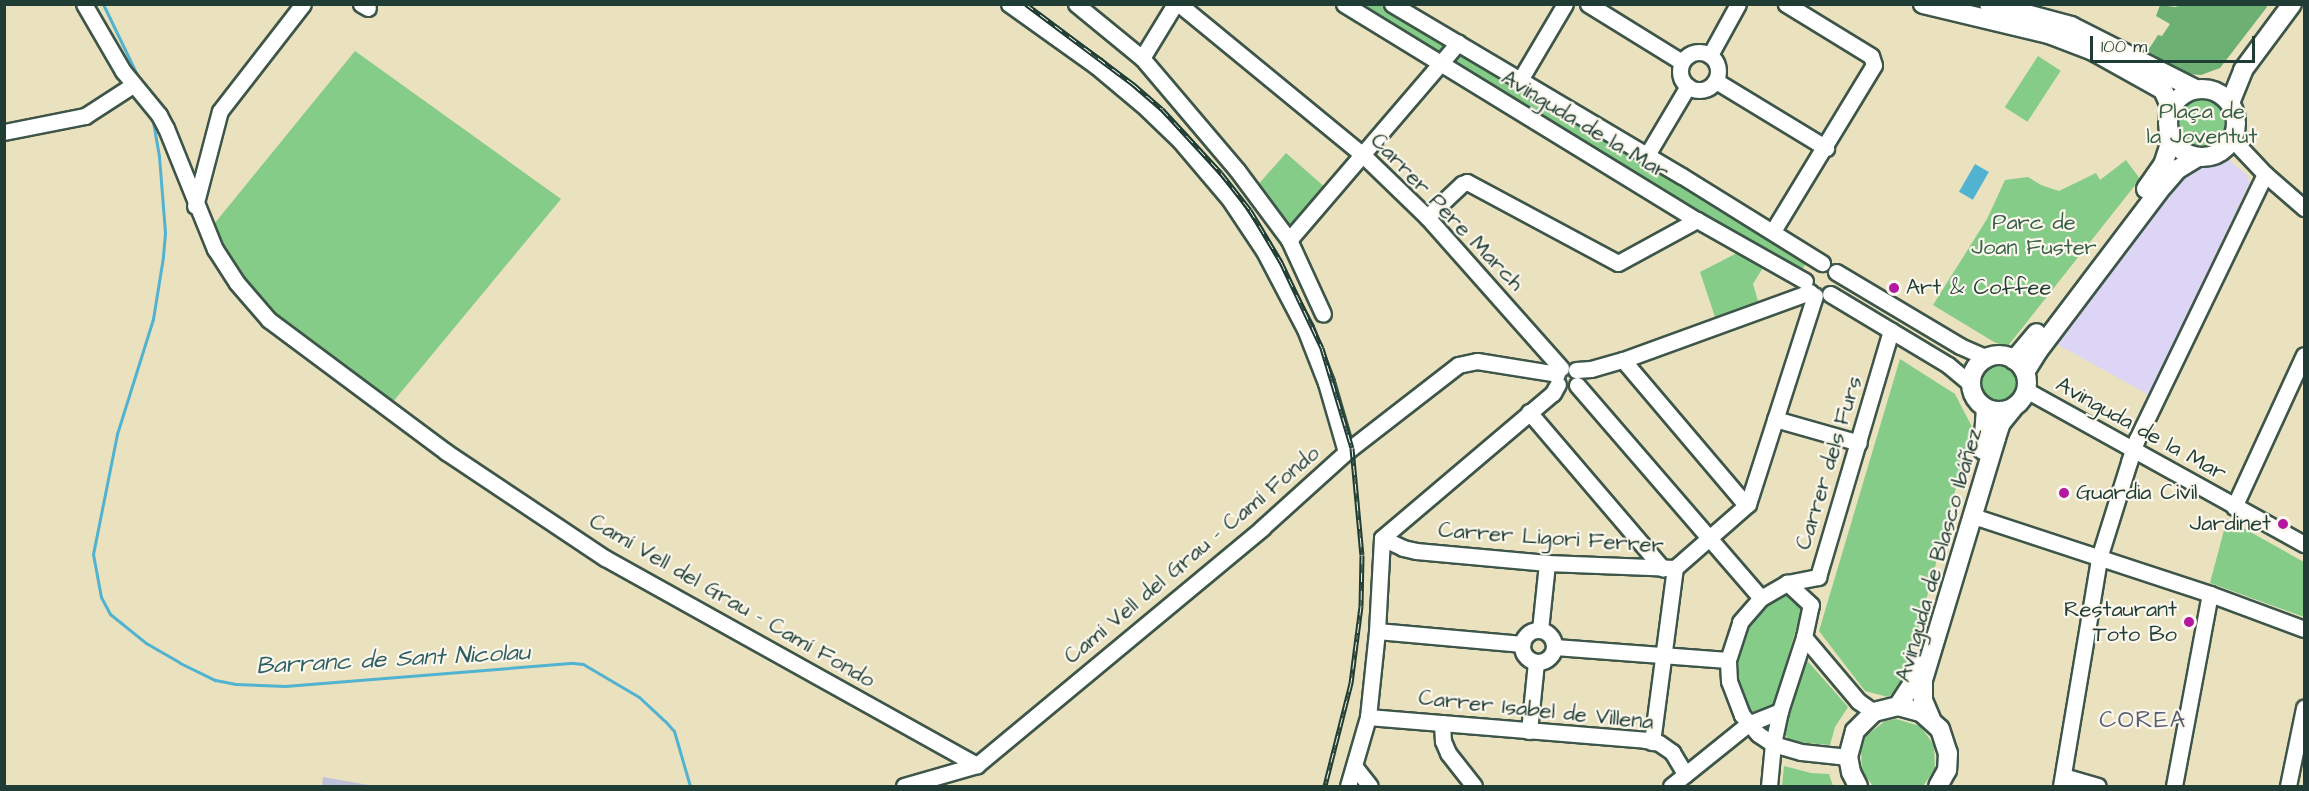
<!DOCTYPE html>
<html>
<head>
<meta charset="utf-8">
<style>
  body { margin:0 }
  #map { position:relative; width:2309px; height:791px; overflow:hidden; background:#eae1bf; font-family:"Architects Daughter",sans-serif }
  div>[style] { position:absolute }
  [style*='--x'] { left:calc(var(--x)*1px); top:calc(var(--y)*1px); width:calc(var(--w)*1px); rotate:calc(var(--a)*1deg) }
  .built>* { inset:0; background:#dcd5f6 }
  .industrial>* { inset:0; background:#c2c1dc }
  .green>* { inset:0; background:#85cc88; transform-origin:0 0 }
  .round { border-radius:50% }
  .forest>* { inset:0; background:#6cb074 }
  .water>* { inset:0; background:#51b3d0; transform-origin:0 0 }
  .stream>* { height:3px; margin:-1.5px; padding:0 1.5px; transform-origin:1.5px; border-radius:1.5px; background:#51b3d0 }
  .roads { filter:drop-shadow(2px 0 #3d5649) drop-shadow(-2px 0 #3d5649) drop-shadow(0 2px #3d5649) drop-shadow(0 -2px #3d5649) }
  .minor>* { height:15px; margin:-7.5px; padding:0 7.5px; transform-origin:7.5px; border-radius:7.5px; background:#fff }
  .minor>.ring { margin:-7.5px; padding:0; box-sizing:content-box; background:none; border:15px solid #fff; border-radius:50% }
  .major>* { height:18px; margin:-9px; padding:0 9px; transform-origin:9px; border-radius:9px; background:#fff }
  .major>.ring { margin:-9px; padding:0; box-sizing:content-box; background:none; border:18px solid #fff; border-radius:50% }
  .rail>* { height:5px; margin-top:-2.5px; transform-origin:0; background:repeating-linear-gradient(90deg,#fbf7ec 0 9px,#1f3d34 0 18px); box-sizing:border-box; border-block:2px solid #1f3d34 }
  .dots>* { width:16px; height:16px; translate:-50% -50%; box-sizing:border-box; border:3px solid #fbf7ec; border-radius:50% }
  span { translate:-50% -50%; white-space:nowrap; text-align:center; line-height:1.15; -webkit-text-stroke:4.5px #fbf7ec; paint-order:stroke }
  .park-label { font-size:22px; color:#386149 }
  .street-label { font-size:22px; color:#1f3d34 }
  .poi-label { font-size:22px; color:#1f3d34 }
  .left { translate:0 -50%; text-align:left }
  .right { translate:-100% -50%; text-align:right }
  .water-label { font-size:24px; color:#2e6063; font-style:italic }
  .neighbourhood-label { font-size:24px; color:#5a6073; letter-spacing:1.5px }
  .frame { position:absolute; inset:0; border:6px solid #1f3d34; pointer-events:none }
  .scale { position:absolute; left:2090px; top:36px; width:165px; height:27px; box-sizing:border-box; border:3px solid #1f3d34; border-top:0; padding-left:8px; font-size:18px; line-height:21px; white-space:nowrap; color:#1f3d34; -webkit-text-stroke:4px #fbf7ec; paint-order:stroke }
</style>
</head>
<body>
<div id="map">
  <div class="built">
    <i style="clip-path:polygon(2229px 160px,2248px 176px,2249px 184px,2149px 395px,2057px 344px,2181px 180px,2191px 171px)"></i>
  </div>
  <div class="industrial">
    <i style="clip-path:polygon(323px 777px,374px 786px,322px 786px)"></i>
  </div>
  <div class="green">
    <i style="clip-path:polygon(1352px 5px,1384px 5px,1447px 41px,1445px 57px)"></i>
    <i style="clip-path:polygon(355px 51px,561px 199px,387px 409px,289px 336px,206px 234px)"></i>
    <i style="clip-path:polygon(1462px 53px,1804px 258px,1805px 265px,1800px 272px,1454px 67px,1453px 61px,1457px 55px)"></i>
    <i style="left:2038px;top:56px;width:27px;height:61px;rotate:33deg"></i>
    <i class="round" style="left:2177px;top:99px;width:50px;height:50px"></i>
    <i style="clip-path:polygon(1286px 153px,1327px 189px,1288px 230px,1256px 187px)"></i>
    <i style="clip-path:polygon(2126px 160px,2140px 179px,2007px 347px,1994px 342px,1933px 305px,1987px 219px,2005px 180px,2028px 177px,2041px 185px,2059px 191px,2096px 173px,2100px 180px)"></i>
    <i style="clip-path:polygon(1739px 252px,1764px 266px,1753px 284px,1758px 301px,1715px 317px,1700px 272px)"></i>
    <i style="clip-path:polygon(1900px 359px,1955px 394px,1972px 427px,1904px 684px,1888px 697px,1865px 691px,1819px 631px)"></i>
    <i class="round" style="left:1981px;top:366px;width:36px;height:36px"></i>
    <i style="clip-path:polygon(2227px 519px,2304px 562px,2304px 617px,2210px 583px)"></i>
    <i style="clip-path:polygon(1786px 594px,1800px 603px,1801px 612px,1774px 704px,1771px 709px,1758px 714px,1749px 709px,1741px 694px,1737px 672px,1738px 650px,1754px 617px,1770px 602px)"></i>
    <i style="clip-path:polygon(1804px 657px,1848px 707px,1835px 727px,1830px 745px,1794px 742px,1788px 739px,1783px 732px)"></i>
    <i style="clip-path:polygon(1896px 719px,1920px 726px,1934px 745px,1935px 769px,1923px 786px,1873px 786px,1862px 771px,1861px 748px,1866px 736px,1885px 721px)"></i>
    <i style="clip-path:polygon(1784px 766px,1811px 773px,1829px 774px,1833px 786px,1782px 786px)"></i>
  </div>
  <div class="forest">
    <i style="clip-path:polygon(2182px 5px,2265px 4px,2267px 7px,2220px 68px,2201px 75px,2188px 74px,2147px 52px,2158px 35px,2162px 36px,2170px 24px,2156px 16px,2160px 5px,2175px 7px)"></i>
  </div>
  <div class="water">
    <i style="left:1975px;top:164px;width:16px;height:32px;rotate:30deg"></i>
  </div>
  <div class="stream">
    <i style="--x:103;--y:4;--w:85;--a:64.3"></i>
    <i style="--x:152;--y:116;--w:41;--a:80.1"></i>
    <i style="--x:159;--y:156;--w:77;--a:85.5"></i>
    <i style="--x:165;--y:233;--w:24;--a:95"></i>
    <i style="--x:163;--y:257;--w:63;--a:99.2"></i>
    <i style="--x:153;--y:319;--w:121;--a:107.4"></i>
    <i style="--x:117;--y:434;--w:122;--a:101.3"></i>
    <i style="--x:93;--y:554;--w:44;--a:79.5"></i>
    <i style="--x:101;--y:597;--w:19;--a:62"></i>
    <i style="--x:110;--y:614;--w:46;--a:38.9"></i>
    <i style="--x:146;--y:643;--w:39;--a:30"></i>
    <i style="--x:180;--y:663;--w:39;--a:26"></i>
    <i style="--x:215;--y:680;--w:20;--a:11"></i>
    <i style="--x:235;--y:684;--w:50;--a:2.3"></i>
    <i style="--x:285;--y:686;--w:289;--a:-4.6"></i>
    <i style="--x:573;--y:663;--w:10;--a:6"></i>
    <i style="--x:583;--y:664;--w:65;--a:30.5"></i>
    <i style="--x:639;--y:697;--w:35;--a:43"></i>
    <i style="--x:665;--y:721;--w:13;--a:48"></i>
    <i style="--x:674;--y:731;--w:57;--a:73.8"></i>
  </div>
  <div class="roads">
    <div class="minor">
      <i style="--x:84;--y:4;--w:78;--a:59.8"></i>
      <i style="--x:123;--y:71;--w:57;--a:50.7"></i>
      <i style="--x:159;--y:115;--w:15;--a:62"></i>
      <i style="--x:166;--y:128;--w:131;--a:68"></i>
      <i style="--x:215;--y:249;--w:40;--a:57.1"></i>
      <i style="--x:237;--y:283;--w:49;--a:49.1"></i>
      <i style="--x:269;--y:320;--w:221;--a:36.7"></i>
      <i style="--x:446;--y:452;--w:191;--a:33.7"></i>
      <i style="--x:605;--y:558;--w:426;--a:29.1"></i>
      <i style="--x:361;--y:4;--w:8;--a:30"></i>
      <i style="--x:1009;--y:4;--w:107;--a:35.5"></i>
      <i style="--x:1096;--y:66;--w:65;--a:40"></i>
      <i style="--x:1146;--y:108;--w:47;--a:44.1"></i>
      <i style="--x:1180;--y:141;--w:77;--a:49.7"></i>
      <i style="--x:1230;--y:200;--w:61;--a:56.3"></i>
      <i style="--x:1264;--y:251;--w:88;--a:62.3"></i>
      <i style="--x:1305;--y:329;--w:58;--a:68.7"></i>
      <i style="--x:1326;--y:383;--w:72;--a:73.8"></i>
      <i style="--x:1076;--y:4;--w:85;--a:39.3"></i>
      <i style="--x:1142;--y:58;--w:147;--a:49.7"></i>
      <i style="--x:1237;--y:170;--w:87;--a:53.4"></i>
      <i style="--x:1289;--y:240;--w:81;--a:65.3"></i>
      <i style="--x:1179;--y:4;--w:238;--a:39.4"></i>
      <i style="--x:1363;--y:155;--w:89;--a:44.1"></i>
      <i style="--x:1427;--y:217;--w:202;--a:48.4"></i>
      <i style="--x:1344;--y:4;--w:414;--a:31.5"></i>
      <i style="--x:1697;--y:220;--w:124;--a:29.5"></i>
      <i style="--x:1392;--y:4;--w:337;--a:30.7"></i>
      <i style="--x:1682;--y:176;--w:165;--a:31.9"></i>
      <i style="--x:1588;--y:4;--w:110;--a:31.7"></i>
      <i class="ring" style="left:1680px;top:52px;width:23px;height:23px"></i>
      <i style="--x:1710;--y:55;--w:58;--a:-61.2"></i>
      <i style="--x:1142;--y:58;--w:63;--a:-58.6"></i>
      <i style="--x:1520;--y:80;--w:88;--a:-59.4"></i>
      <i style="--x:1716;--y:81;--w:129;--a:31.3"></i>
      <i style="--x:4;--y:132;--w:83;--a:-11.2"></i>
      <i style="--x:85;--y:116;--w:57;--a:-32.9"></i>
      <i style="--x:2232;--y:139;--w:48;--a:46.7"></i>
      <i style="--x:2265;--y:174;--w:52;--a:41.1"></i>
      <i style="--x:1647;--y:155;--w:80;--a:-59.3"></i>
      <i style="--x:195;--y:206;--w:98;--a:-75.3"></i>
      <i style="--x:220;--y:111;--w:135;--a:-52.2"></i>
      <i style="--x:1427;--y:217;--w:48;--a:-43.3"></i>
      <i style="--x:1462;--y:184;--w:5;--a:-22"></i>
      <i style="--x:1467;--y:182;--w:171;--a:28.2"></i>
      <i style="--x:1618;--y:263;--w:90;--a:-28.6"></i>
      <i style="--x:1773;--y:231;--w:194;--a:-58.7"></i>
      <i style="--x:1874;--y:65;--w:9;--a:-108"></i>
      <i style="--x:1871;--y:56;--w:100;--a:-148.5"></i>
      <i style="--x:1289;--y:240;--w:260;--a:-49.4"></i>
      <i style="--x:1836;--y:272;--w:144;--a:30.8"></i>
      <i style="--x:1960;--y:346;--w:30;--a:24"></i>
      <i style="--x:1830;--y:294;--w:138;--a:31"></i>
      <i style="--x:1948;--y:365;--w:30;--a:40"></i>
      <i style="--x:1623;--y:360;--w:190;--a:49.7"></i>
      <i style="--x:1576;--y:370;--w:15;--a:-4"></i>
      <i style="--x:1591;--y:369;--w:33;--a:-16"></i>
      <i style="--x:1623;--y:360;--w:199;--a:-20"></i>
      <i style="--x:1577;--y:385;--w:281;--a:49.2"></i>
      <i style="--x:2026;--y:390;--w:318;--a:29"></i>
      <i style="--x:1529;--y:412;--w:206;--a:49.5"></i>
      <i style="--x:1775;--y:419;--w:87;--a:15.9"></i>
      <i style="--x:2234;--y:507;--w:167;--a:-65.3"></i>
      <i style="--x:1973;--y:516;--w:250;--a:18.2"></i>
      <i style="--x:2210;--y:594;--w:100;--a:20.4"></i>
      <i style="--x:1382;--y:538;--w:23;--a:25"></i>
      <i style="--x:1403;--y:548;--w:13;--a:13"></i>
      <i style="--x:1416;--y:551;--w:132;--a:5.2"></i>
      <i style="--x:1547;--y:563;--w:128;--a:2.2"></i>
      <i style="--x:1675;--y:568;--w:97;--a:-41.2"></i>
      <i style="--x:1748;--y:504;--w:219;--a:-72.2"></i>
      <i style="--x:1382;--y:538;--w:224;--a:-40.3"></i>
      <i style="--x:1553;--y:393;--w:10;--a:-61"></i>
      <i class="ring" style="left:1522px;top:630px;width:17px;height:17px"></i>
      <i style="--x:1540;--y:630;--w:67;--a:-84"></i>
      <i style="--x:1377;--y:631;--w:146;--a:5.1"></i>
      <i style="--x:1804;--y:637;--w:84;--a:49.8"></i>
      <i style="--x:1858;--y:701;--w:19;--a:35"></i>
      <i style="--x:1555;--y:647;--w:173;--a:4.3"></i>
      <i style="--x:1368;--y:717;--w:278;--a:4.7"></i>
      <i style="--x:1645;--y:740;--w:14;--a:12"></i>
      <i style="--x:1659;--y:743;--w:16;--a:35"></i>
      <i style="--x:1672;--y:752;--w:26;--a:59"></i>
      <i style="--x:1442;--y:723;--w:18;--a:87"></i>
      <i style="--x:1443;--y:741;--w:13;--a:67"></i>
      <i style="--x:1448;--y:753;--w:42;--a:51.8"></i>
      <i style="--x:1529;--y:731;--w:69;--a:-84.2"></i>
      <i style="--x:1652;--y:742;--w:176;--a:-82.5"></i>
      <i style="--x:1848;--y:757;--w:47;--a:-173.9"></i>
      <i style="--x:1801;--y:752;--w:29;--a:-164"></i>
      <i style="--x:1773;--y:744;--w:18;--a:-146"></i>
      <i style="--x:1758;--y:734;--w:25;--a:-130"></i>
      <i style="--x:1742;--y:715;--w:36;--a:-111"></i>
      <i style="--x:1729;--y:681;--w:21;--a:-93"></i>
      <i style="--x:1728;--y:660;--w:40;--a:-72"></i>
      <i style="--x:1740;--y:622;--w:32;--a:-49"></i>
      <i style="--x:1761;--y:598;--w:30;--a:-30"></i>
      <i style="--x:1787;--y:583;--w:32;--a:-11"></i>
      <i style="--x:1818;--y:577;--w:257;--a:-73.5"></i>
      <i style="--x:1355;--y:767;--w:24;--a:52"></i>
      <i style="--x:2063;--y:776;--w:36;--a:16"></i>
      <i style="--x:904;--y:786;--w:76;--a:-16"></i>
      <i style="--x:977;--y:765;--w:371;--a:-39.7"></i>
      <i style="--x:1262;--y:528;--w:113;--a:-42.1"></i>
      <i style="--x:1346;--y:452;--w:142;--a:-37.8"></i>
      <i style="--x:1458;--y:365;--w:19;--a:-12"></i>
      <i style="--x:1477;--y:361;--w:81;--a:9.2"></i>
      <i style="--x:1348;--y:786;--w:72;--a:-73.8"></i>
      <i style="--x:1368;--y:717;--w:86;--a:-84"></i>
      <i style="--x:1377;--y:631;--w:93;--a:-86.9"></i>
      <i style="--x:1671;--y:786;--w:99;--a:-38.8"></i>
      <i style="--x:1748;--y:724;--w:35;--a:-22"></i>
      <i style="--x:1769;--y:786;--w:42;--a:-84.6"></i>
      <i style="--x:1773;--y:744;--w:34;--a:-78"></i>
      <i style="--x:1780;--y:711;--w:78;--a:-72"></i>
      <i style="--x:1804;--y:637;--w:33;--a:-78"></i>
      <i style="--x:1811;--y:605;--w:33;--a:-137"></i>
      <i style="--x:2061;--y:786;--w:231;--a:-80.5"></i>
      <i style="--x:2099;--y:558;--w:101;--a:-72.6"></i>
      <i style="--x:2129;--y:462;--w:24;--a:-71"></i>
      <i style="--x:2137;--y:439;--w:294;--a:-64.2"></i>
      <i style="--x:2174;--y:786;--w:195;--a:-79.4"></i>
      <i style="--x:2288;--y:786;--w:80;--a:-78.4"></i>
    </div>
    <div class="major">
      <i style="--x:1923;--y:4;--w:130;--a:13.4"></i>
      <i style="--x:2049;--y:34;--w:47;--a:21.1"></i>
      <i style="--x:2093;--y:51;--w:80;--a:29.1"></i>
      <i style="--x:2163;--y:90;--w:20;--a:66"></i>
      <i style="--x:1989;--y:4;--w:85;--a:15"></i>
      <i style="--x:2071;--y:26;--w:139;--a:26.9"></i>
      <i class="ring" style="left:2168px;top:89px;width:50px;height:50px"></i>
      <i style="--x:2230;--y:103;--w:35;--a:-68"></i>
      <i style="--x:2243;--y:70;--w:82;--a:-53.4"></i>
      <i style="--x:2146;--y:189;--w:29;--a:-55"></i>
      <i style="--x:2163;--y:165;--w:29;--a:-72"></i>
      <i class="ring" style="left:1971px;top:355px;width:38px;height:38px"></i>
      <i style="--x:2014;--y:360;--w:35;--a:-50"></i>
      <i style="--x:2025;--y:372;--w:25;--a:-58"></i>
      <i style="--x:2038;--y:351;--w:207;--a:-52.9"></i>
      <i style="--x:2163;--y:186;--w:23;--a:-49"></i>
      <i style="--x:2178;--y:169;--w:23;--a:-31"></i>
      <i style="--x:1983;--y:450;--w:42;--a:-85.9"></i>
      <i style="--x:1898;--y:706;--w:33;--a:-57"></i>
      <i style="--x:1916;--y:678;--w:13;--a:-72"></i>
      <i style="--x:1931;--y:719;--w:21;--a:-113"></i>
      <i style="--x:1923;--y:700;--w:20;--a:-90"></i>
      <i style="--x:1923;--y:680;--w:253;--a:-73.2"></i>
      <i style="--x:1996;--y:438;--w:16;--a:-72"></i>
      <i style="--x:2001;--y:423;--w:19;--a:-51"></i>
      <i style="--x:1858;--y:786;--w:16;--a:-117"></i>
      <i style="--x:1851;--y:772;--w:15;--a:-101"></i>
      <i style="--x:1848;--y:757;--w:27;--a:-75"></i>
      <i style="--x:1855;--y:731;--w:27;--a:-45"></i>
      <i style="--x:1874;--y:712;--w:25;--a:-14"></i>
      <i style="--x:1898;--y:706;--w:24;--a:15"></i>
      <i style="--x:1921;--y:712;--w:25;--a:42"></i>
      <i style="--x:1940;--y:729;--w:25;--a:72"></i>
      <i style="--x:1948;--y:753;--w:17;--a:93"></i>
      <i style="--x:1947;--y:770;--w:18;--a:119"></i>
    </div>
  </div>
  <div class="rail">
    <i style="--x:1026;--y:4;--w:134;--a:36.8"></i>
    <i style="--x:1133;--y:84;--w:38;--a:41"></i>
    <i style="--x:1162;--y:109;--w:87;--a:47.3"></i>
    <i style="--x:1221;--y:173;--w:47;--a:51.9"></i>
    <i style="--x:1250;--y:210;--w:61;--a:59.2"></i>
    <i style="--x:1281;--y:262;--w:95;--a:64.5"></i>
    <i style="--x:1322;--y:348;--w:104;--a:73.3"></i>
    <i style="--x:1352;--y:448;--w:107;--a:84.7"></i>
    <i style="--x:1362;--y:555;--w:51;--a:91.1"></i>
    <i style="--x:1361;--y:606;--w:78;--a:97.4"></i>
    <i style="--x:1351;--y:683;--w:106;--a:104.2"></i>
  </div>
  <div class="dots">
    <i style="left:1894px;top:288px;background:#b5179e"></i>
    <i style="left:2064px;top:493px;background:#b5179e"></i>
    <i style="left:2283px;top:524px;background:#b5179e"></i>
    <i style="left:2189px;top:622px;background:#b5179e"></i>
  </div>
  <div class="park-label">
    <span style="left:2202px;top:124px">Plaça de<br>la Joventut</span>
    <span style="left:2034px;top:235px">Parc de<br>Joan Fuster</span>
  </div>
  <div class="street-label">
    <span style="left:1585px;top:125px;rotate:31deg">Avinguda de la Mar</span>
    <span style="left:1447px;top:212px;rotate:46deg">Carrer Pere March</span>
    <span style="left:2141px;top:429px;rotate:29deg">Avinguda de la Mar</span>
    <span style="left:1829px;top:463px;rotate:-73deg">Carrer dels Furs</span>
    <span style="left:1551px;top:538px;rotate:4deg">Carrer Ligori Ferrer</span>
    <span style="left:1192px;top:555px;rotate:-40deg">Camí Vell del Grau - Camí Fondo</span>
    <span style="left:1939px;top:555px;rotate:-74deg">Avinguda de Blasco Ibáñez</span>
    <span style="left:732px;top:601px;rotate:30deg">Camí Vell del Grau - Camí Fondo</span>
    <span style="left:1536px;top:710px;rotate:6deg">Carrer Isabel de Villena</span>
  </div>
  <div class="poi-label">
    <span class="left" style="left:1906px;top:288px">Art &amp; Coffee</span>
    <span class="left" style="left:2076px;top:493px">Guardia Civil</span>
    <span class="right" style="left:2271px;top:524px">Jardinet</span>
    <span class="right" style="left:2177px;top:622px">Restaurant<br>Toto Bo</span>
  </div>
  <div class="water-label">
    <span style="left:393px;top:660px;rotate:-3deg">Barranc de Sant Nicolau</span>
  </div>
  <div class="neighbourhood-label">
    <span style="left:2143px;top:721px">COREA</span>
  </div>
  <div class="frame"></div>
  <div class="scale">100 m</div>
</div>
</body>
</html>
